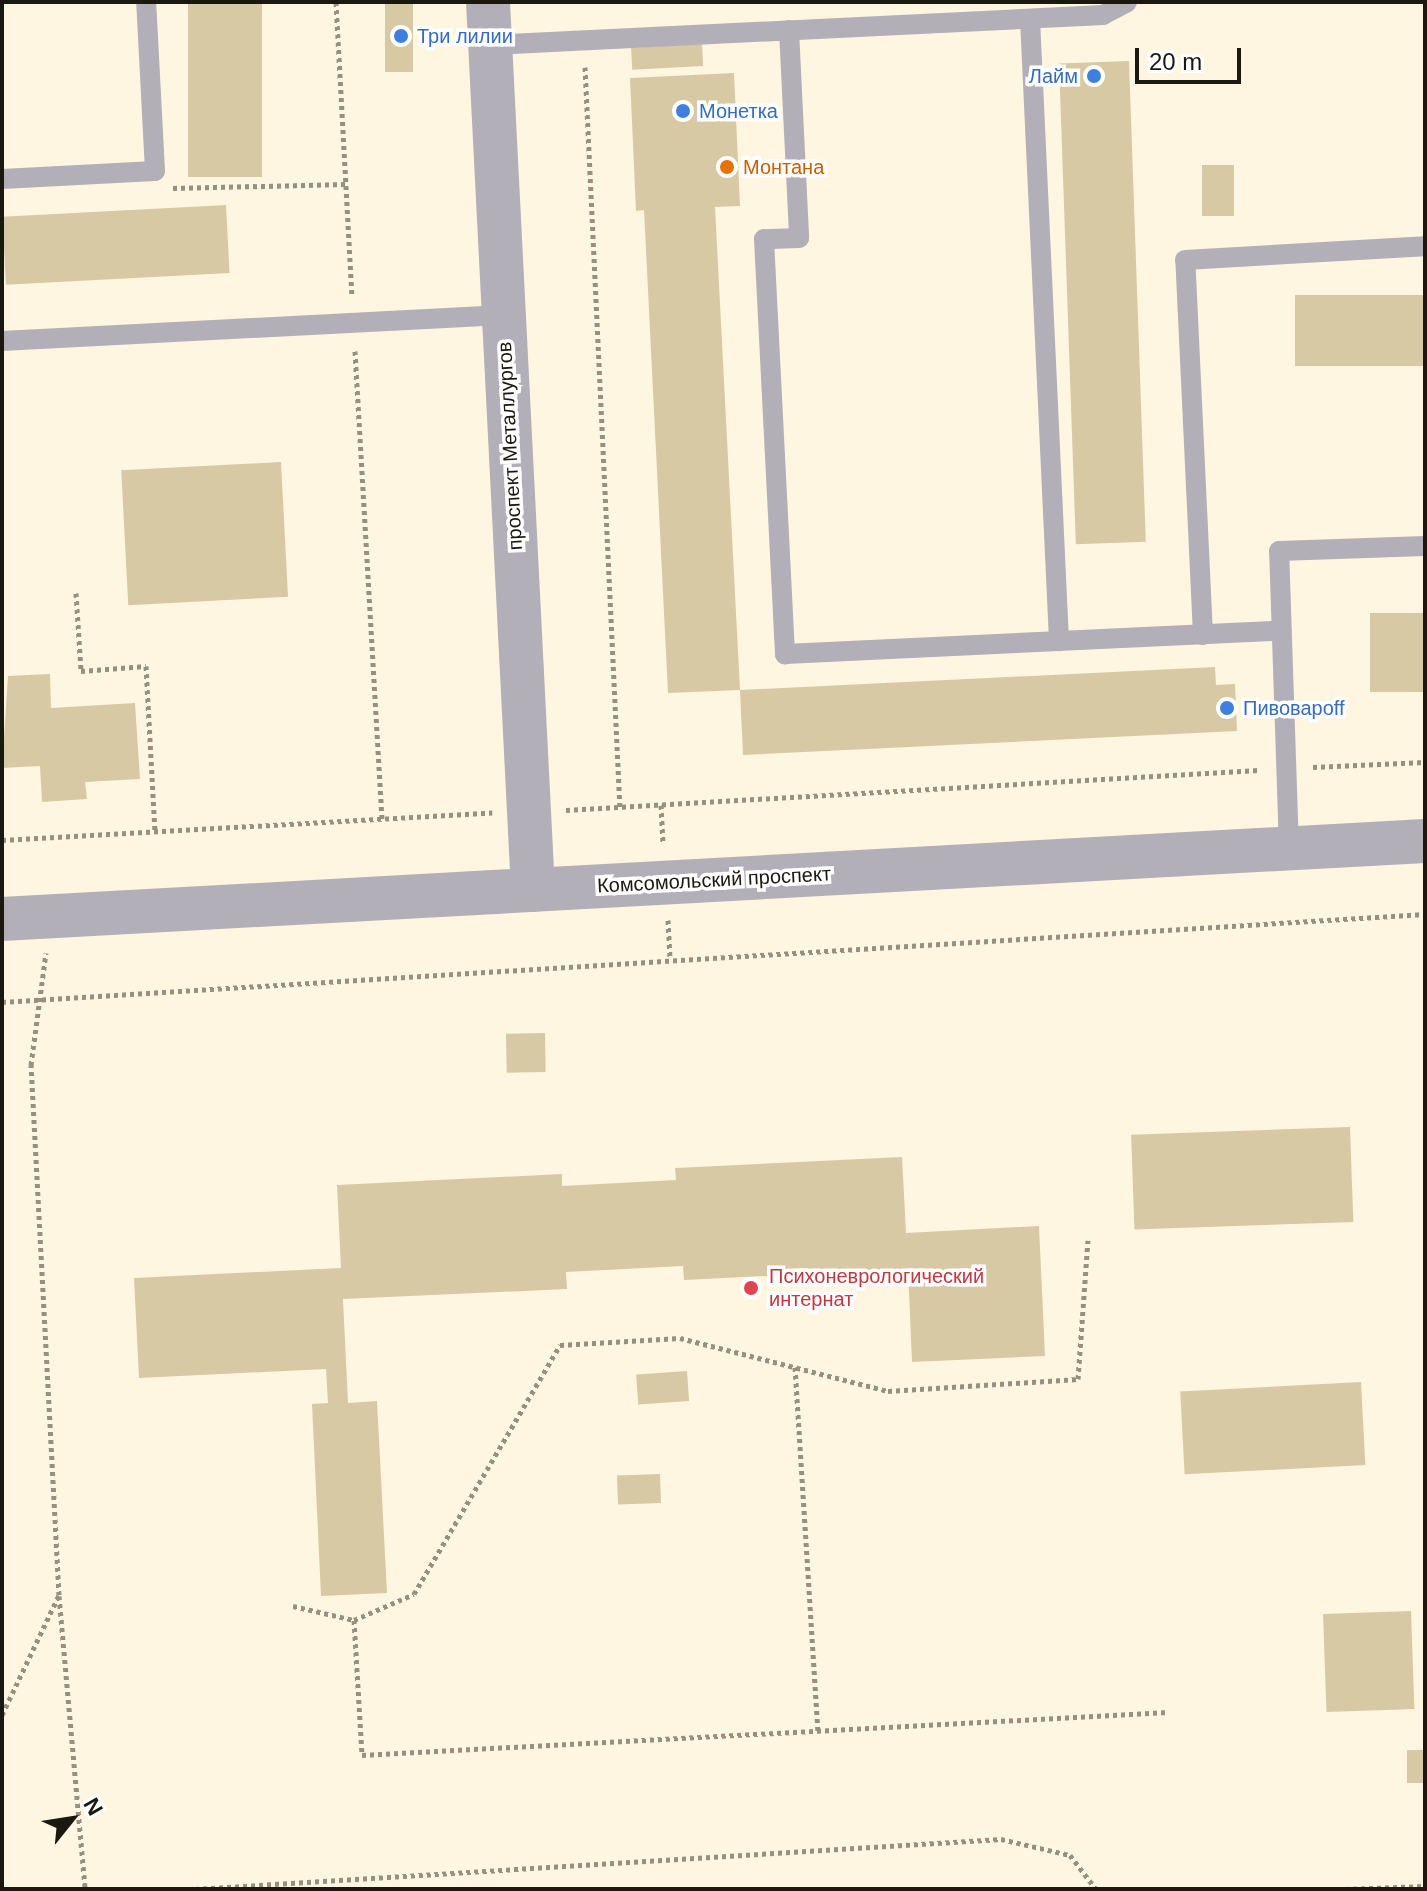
<!DOCTYPE html>
<html>
<head>
<meta charset="utf-8">
<style>
  body { margin:0 }
  #map { position:relative; width:1427px; height:1891px; overflow:hidden; background:#fff6e1; font-family:Helvetica,sans-serif }
  div>[style] { position:absolute }
  [style*='--x'] { left:calc(var(--x)*1px); top:calc(var(--y)*1px); width:calc(var(--w)*1px); rotate:calc(var(--a)*1deg) }
  .building>* { inset:0; background:#d8c9a5; transform-origin:0 0 }
  .path>* { height:5px; margin-top:-2.5px; transform-origin:0; background:repeating-linear-gradient(90deg,#969081 0 4px,transparent 0 8px) }
  .service>* { height:20px; margin:-10px; padding:0 10px; transform-origin:10px; border-radius:10px; background:#b2afb8 }
  .tertiary>* { height:44px; margin:-22px; padding:0 22px; transform-origin:22px; border-radius:22px; background:#b2afb8 }
  .dots>* { width:22px; height:22px; translate:-50% -50%; box-sizing:border-box; border:4px solid #fff; border-radius:50% }
  span { translate:-50% -50%; white-space:nowrap; text-align:center; line-height:1.15; -webkit-text-stroke:7px #fff; paint-order:stroke }
  .shop-label { font-size:20px; color:#366cbe }
  .left { translate:0 -50%; text-align:left }
  .right { translate:-100% -50%; text-align:right }
  .food-label { font-size:20px; color:#c56008 }
  .street-label { font-size:20px; color:#1b1810 }
  .health-label { font-size:20px; color:#be3a42 }
  .frame { position:absolute; inset:0; border:4px solid #1b1810; pointer-events:none }
  .north { position:absolute; left:32px; top:1779px; width:80px; height:80px; -webkit-text-stroke:6px #fff; paint-order:stroke; rotate:60deg; font-size:22px; font-weight:700; line-height:32px; text-align:center; color:#1b1810 }
  .north::after { content:''; display:block; margin:auto; width:28px; height:36px; background:#1b1810; clip-path:polygon(50% 0,100% 100%,50% 72%,0 100%) }
  .scale { position:absolute; left:1135px; top:48px; width:106px; height:36px; box-sizing:border-box; border:4px solid #1b1810; border-top:0; padding-left:10px; font-size:24px; line-height:28px; white-space:nowrap; color:#1b1810; -webkit-text-stroke:6px #fff; paint-order:stroke }
</style>
</head>
<body>
<div id="map">
  <div class="building">
    <i style="left:188px;top:2px;width:74px;height:175px"></i>
    <i style="left:385px;top:2px;width:28px;height:70px"></i>
    <i style="left:702px;top:44px;width:22px;height:71px;rotate:87deg"></i>
    <i style="left:1129px;top:61px;width:481px;height:70px;rotate:88deg"></i>
    <i style="clip-path:polygon(734px 73px,740px 206px,715px 207px,740px 690px,668px 693px,644px 210px,636px 211px,630px 78px)"></i>
    <i style="left:1202px;top:165px;width:32px;height:51px"></i>
    <i style="left:226px;top:205px;width:68px;height:224px;rotate:87deg"></i>
    <i style="left:1425px;top:295px;width:71px;height:130px;rotate:90deg"></i>
    <i style="left:281px;top:462px;width:135px;height:160px;rotate:87deg"></i>
    <i style="left:1425px;top:613px;width:79px;height:55px;rotate:90deg"></i>
    <i style="clip-path:polygon(1215px 667px,1216px 685px,1235px 684px,1237px 731px,743px 755px,740px 690px)"></i>
    <i style="clip-path:polygon(50px 674px,51px 708px,135px 703px,140px 779px,85px 782px,87px 799px,42px 802px,40px 766px,2px 768px,8px 676px)"></i>
    <i style="left:545px;top:1033px;width:39px;height:39px;rotate:89deg"></i>
    <i style="left:1350px;top:1127px;width:95px;height:219px;rotate:88deg"></i>
    <i style="clip-path:polygon(902px 1157px,906px 1233px,1039px 1226px,1045px 1356px,912px 1362px,908px 1269px,684px 1280px,683px 1266px,566px 1272px,567px 1289px,343px 1299px,348px 1403px,377px 1401px,387px 1593px,321px 1596px,312px 1404px,328px 1403px,326px 1369px,139px 1378px,134px 1278px,341px 1268px,337px 1185px,562px 1174px,562px 1186px,676px 1180px,675px 1168px)"></i>
    <i style="left:687px;top:1371px;width:30px;height:51px;rotate:86deg"></i>
    <i style="left:1361px;top:1382px;width:83px;height:181px;rotate:87deg"></i>
    <i style="left:660px;top:1474px;width:29px;height:43px;rotate:88deg"></i>
    <i style="left:1411px;top:1611px;width:98px;height:88px;rotate:88deg"></i>
    <i style="left:1425px;top:1750px;width:33px;height:18px;rotate:90deg"></i>
  </div>
  <div class="path">
    <i style="--x:336;--y:2;--w:295;--a:86.9"></i>
    <i style="--x:585;--y:67;--w:742;--a:87.3"></i>
    <i style="--x:173;--y:188;--w:173;--a:-1.3"></i>
    <i style="--x:355;--y:351;--w:470;--a:86.7"></i>
    <i style="--x:76;--y:593;--w:78;--a:86.3"></i>
    <i style="--x:81;--y:671;--w:65;--a:-4.4"></i>
    <i style="--x:146;--y:666;--w:166;--a:86.9"></i>
    <i style="--x:1313;--y:767;--w:112;--a:-2.6"></i>
    <i style="--x:661;--y:805;--w:39;--a:87"></i>
    <i style="--x:566;--y:810;--w:694;--a:-3.3"></i>
    <i style="--x:2;--y:840;--w:491;--a:-3.2"></i>
    <i style="--x:668;--y:920;--w:38;--a:87"></i>
    <i style="--x:2;--y:1002;--w:1426;--a:-3.54"></i>
    <i style="--x:795;--y:1367;--w:365;--a:86.4"></i>
    <i style="--x:59;--y:1596;--w:294;--a:84.9"></i>
    <i style="--x:293;--y:1606;--w:63;--a:12.9"></i>
    <i style="--x:354;--y:1620;--w:65;--a:-23.4"></i>
    <i style="--x:414;--y:1594;--w:289;--a:-59.6"></i>
    <i style="--x:560;--y:1345;--w:120;--a:-3.3"></i>
    <i style="--x:680;--y:1338;--w:215;--a:14.3"></i>
    <i style="--x:888;--y:1391;--w:190;--a:-3.6"></i>
    <i style="--x:1078;--y:1379;--w:139;--a:-85.9"></i>
    <i style="--x:354;--y:1620;--w:135;--a:86.6"></i>
    <i style="--x:362;--y:1755;--w:807;--a:-3.05"></i>
    <i style="--x:2;--y:1715;--w:133;--a:-64.6"></i>
    <i style="--x:59;--y:1595;--w:531;--a:-93.02"></i>
    <i style="--x:31;--y:1065;--w:113;--a:-82.4"></i>
    <i style="--x:195;--y:1889;--w:808;--a:-3.55"></i>
    <i style="--x:1001;--y:1839;--w:71;--a:13.1"></i>
    <i style="--x:1070;--y:1855;--w:43;--a:52.6"></i>
    <i style="--x:1345;--y:1889;--w:80;--a:-2.1"></i>
  </div>
  <div class="service">
    <i style="--x:1030;--y:19;--w:623;--a:87.33"></i>
    <i style="--x:789;--y:30;--w:208;--a:87.2"></i>
    <i style="--x:799;--y:238;--w:35;--a:178"></i>
    <i style="--x:764;--y:239;--w:416;--a:87.1"></i>
    <i style="--x:785;--y:654;--w:497;--a:-2.7"></i>
    <i style="--x:490;--y:45;--w:614;--a:-2.8"></i>
    <i style="--x:1103;--y:15;--w:27;--a:-28"></i>
    <i style="--x:2;--y:179;--w:153;--a:-3"></i>
    <i style="--x:155;--y:171;--w:169;--a:-93"></i>
    <i style="--x:2;--y:341;--w:502;--a:-2.97"></i>
    <i style="--x:1203;--y:635;--w:375;--a:-92.7"></i>
    <i style="--x:1185;--y:260;--w:240;--a:-3.3"></i>
    <i style="--x:1289;--y:849;--w:298;--a:-91.9"></i>
    <i style="--x:1279;--y:551;--w:146;--a:-2"></i>
  </div>
  <div class="tertiary">
    <i style="--x:488;--y:2;--w:889;--a:87.1"></i>
    <i style="--x:2;--y:919;--w:1425;--a:-3.14"></i>
  </div>
  <div class="dots">
    <i style="left:401px;top:36px;background:#3f7fe0"></i>
    <i style="left:1094px;top:76px;background:#3f7fe0"></i>
    <i style="left:683px;top:111px;background:#3f7fe0"></i>
    <i style="left:727px;top:167px;background:#e8710a"></i>
    <i style="left:1227px;top:708px;background:#3f7fe0"></i>
    <i style="left:751px;top:1288px;background:#e0444e"></i>
  </div>
  <div class="shop-label">
    <span class="left" style="left:417px;top:36px">Три лилии</span>
    <span class="right" style="left:1078px;top:76px">Лайм</span>
    <span class="left" style="left:699px;top:111px">Монетка</span>
    <span class="left" style="left:1243px;top:708px">Пивовароff</span>
  </div>
  <div class="food-label">
    <span class="left" style="left:743px;top:167px">Монтана</span>
  </div>
  <div class="street-label">
    <span style="left:510px;top:446px;rotate:-93deg">проспект Металлургов</span>
    <span style="left:714px;top:880px;rotate:-3deg">Комсомольский проспект</span>
  </div>
  <div class="health-label">
    <span class="left" style="left:769px;top:1288px">Психоневрологический<br>интернат</span>
  </div>
  <div class="frame"></div>
  <div class="north">N</div>
  <div class="scale">20 m</div>
</div>
</body>
</html>
